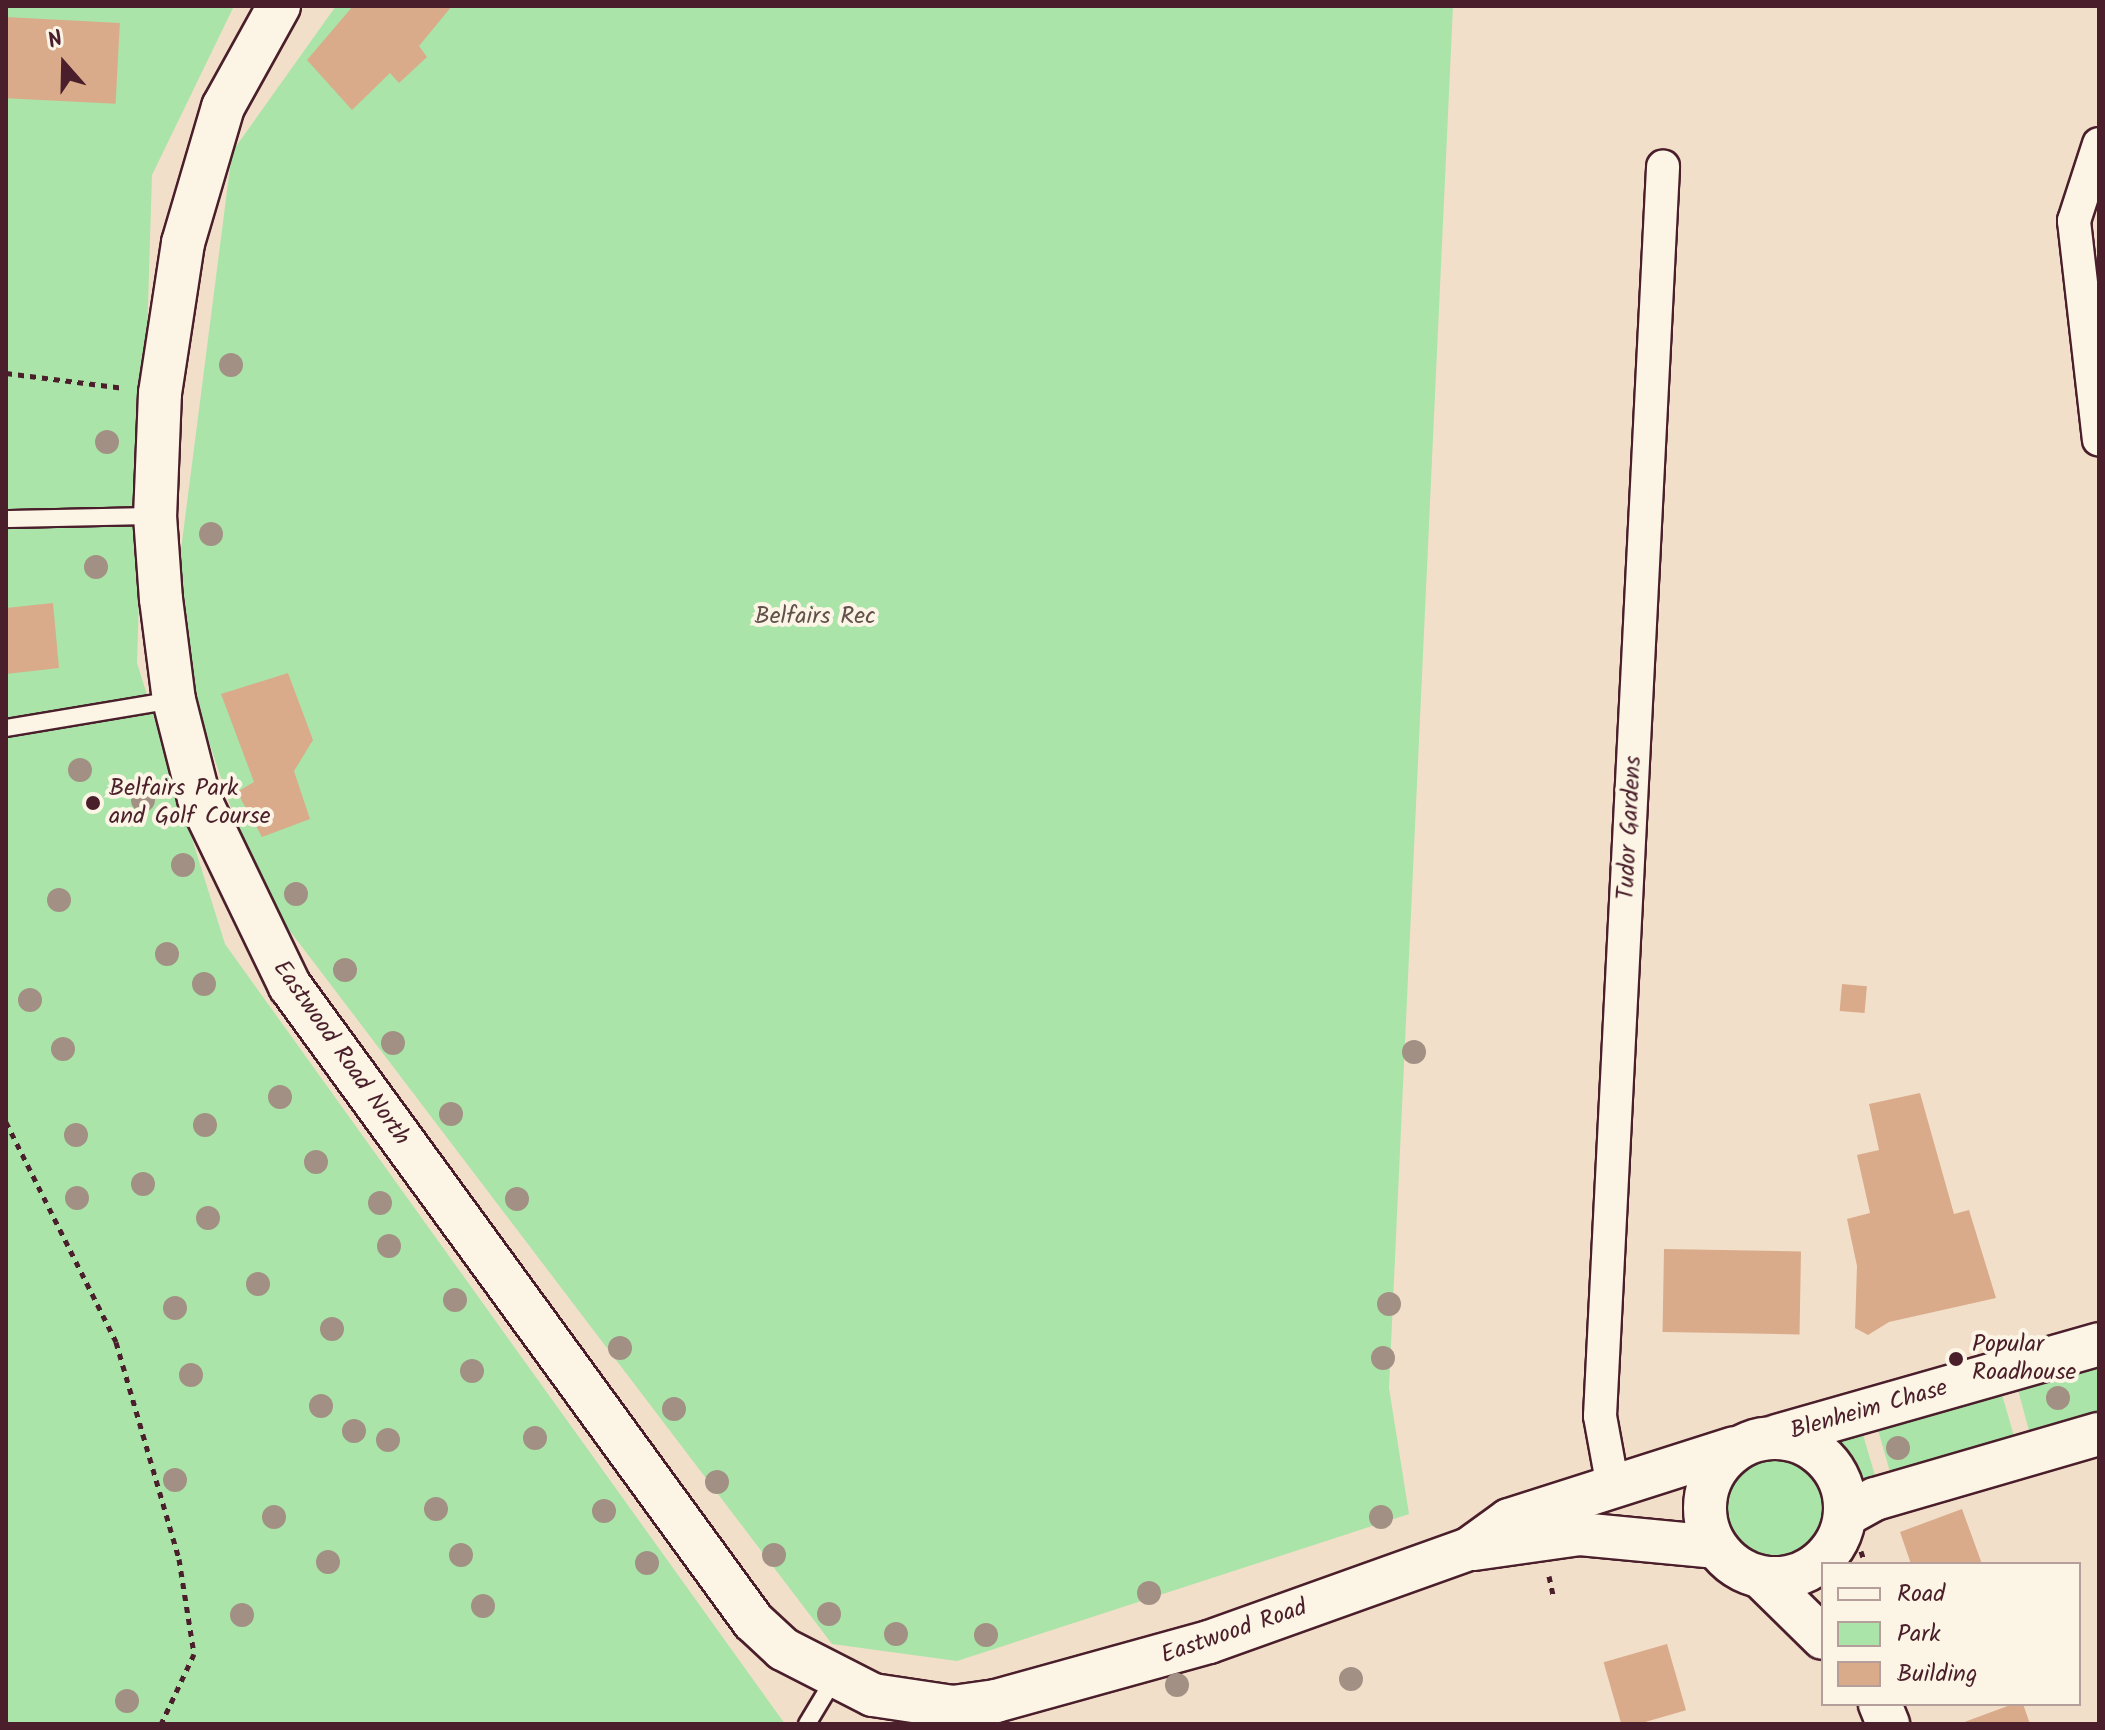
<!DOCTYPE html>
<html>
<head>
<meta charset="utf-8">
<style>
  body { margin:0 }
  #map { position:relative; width:2105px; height:1730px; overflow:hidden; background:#f2dfca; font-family:Kalam,sans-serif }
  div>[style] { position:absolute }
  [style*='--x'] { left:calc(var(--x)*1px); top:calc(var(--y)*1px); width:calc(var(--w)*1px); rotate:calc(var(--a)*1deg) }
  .green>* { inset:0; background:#aae4a9; transform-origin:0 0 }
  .round { border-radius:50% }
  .building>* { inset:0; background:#d9ab8a; transform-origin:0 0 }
  .path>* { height:5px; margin-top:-2.5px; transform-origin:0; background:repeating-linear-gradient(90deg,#4a1f2b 0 6px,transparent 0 12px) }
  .roads { filter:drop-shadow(2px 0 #4a1f2b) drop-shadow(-2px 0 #4a1f2b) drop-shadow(0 2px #4a1f2b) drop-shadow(0 -2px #4a1f2b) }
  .service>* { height:16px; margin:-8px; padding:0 8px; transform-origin:8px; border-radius:8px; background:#fcf5e5 }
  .minor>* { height:32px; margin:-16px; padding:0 16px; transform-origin:16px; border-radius:16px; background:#fcf5e5 }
  .tertiary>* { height:42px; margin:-21px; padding:0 21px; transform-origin:21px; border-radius:21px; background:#fcf5e5 }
  .tertiary>.ring { margin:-21px; padding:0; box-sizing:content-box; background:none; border:42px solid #fcf5e5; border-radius:50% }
  .trees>* { width:24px; height:24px; margin:-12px; border-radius:50%; background:#a39084 }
  .dots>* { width:22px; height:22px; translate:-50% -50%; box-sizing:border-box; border:4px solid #fcf5e5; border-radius:50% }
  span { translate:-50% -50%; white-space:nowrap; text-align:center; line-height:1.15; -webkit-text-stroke:8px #fcf5e5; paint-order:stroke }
  .park-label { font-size:24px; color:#62504a }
  .poi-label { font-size:24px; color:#4a1f2b }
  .left { translate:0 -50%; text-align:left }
  .street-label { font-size:24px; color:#4a1f2b }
  .frame { position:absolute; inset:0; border:8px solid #4a1f2b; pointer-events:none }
  .legend { position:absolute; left:1821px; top:1562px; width:260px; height:144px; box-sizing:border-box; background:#fcf5e5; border:2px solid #b59f9b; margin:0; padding:10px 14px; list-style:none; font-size:24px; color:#4a1f2b }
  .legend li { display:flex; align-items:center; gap:16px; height:40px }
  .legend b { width:40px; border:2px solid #b59f9b }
  .north { position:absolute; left:24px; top:24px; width:80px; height:80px; -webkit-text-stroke:6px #fcf5e5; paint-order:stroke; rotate:340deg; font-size:22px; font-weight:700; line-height:32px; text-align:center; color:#4a1f2b }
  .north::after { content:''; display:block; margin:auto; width:28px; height:36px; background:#4a1f2b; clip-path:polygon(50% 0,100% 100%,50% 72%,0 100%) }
</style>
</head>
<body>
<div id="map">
  <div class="green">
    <i style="clip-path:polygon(6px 6px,234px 6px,152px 175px,137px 663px,225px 944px,785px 1724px,6px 1724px)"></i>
    <i style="clip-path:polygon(336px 6px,1453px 6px,1389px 1388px,1409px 1514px,957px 1661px,832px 1644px,258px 889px,171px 628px,232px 152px)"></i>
    <i style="clip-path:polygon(2099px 1363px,2099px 1424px,2032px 1442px,2017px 1386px)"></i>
    <i style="left:2001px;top:1391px;width:58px;height:129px;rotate:74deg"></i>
    <i style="clip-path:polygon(1862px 1431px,1878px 1486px,1862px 1492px,1846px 1451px,1833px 1440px)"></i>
    <i class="round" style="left:1727px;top:1457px;width:102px;height:102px"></i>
  </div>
  <div class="building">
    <i style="clip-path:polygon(353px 6px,452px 6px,419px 46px,427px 57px,399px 83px,390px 73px,352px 110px,307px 60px)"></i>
    <i style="left:6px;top:17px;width:114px;height:81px;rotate:3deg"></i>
    <i style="clip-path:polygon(53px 603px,59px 668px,6px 674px,6px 608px)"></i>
    <i style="clip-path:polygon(288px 673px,313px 740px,294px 771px,310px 819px,262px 837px,237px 792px,254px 782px,221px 694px)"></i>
    <i style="left:1842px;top:984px;width:25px;height:27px;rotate:5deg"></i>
    <i style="clip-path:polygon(1920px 1093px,1954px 1214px,1969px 1210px,1996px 1298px,1889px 1322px,1868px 1335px,1855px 1328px,1857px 1266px,1847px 1219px,1870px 1213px,1857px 1155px,1879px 1150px,1869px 1104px)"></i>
    <i style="left:1664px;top:1249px;width:137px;height:83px;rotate:1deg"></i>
    <i style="clip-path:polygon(1962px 1509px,1982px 1564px,1911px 1564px,1900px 1532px)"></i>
    <i style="left:1667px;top:1644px;width:69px;height:66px;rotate:74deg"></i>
    <i style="clip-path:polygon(2013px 1704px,2023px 1704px,2030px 1724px,1959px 1724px)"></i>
  </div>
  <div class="path">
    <i style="--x:6;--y:373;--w:119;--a:7.2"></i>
    <i style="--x:6;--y:1122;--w:246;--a:63.4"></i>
    <i style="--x:116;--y:1342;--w:226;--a:73.8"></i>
    <i style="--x:179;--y:1559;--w:96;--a:81"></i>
    <i style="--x:194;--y:1654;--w:77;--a:115.2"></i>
    <i style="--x:1861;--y:1551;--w:14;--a:73"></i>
    <i style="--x:1549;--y:1576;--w:19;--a:78"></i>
  </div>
  <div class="roads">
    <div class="service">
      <i style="--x:6;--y:519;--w:147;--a:-1.2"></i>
      <i style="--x:6;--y:728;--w:170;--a:-9.5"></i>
      <i style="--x:807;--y:1724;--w:52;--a:-59"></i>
    </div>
    <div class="minor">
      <i style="--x:2099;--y:144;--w:81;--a:108"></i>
      <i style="--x:2074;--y:221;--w:220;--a:83.5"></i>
      <i style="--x:1613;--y:1487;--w:72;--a:-100.4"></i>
      <i style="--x:1600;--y:1416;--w:1251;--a:-87.11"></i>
    </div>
    <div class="tertiary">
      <i style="--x:279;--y:6;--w:115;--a:119"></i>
      <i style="--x:223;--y:107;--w:142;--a:106.4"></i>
      <i style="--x:183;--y:243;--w:152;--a:98.7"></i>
      <i style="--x:160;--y:393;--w:123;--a:92.3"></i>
      <i style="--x:155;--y:516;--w:83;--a:85.9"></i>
      <i style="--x:161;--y:599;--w:102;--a:82.7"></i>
      <i style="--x:174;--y:700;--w:101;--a:75.7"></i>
      <i style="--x:199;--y:798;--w:209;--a:64.2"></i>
      <i style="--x:290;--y:986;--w:786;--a:53.9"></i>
      <i style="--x:753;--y:1621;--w:41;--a:43"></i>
      <i style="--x:783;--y:1649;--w:101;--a:27.1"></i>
      <i style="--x:873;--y:1695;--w:81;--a:8.5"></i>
      <i style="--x:953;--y:1707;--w:43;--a:-7.9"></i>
      <i style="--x:996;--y:1701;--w:221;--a:-15.5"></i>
      <i style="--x:1209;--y:1642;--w:276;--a:-19.7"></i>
      <i style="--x:1469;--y:1549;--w:49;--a:-35.9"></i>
      <i style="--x:1509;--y:1520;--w:236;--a:-17.7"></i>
      <i style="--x:1777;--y:1436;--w:335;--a:-15.9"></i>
      <i class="ring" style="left:1705px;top:1438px;width:98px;height:98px"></i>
      <i style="--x:1846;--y:1515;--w:33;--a:-29"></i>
      <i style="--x:1875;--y:1499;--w:233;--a:-16.2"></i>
      <i style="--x:1474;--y:1549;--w:107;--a:-8.1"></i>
      <i style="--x:1580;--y:1534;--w:135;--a:5.5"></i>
      <i style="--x:1763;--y:1579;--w:84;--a:44.5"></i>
      <i style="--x:1880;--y:1704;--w:22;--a:68"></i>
    </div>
  </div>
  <div class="trees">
    <i style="left:231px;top:365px"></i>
    <i style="left:107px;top:442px"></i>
    <i style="left:211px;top:534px"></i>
    <i style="left:96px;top:567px"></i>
    <i style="left:80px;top:770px"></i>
    <i style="left:143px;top:800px"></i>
    <i style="left:183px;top:865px"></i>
    <i style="left:296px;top:894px"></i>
    <i style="left:59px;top:900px"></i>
    <i style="left:167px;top:954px"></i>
    <i style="left:345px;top:970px"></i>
    <i style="left:204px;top:984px"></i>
    <i style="left:30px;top:1000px"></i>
    <i style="left:393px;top:1043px"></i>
    <i style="left:63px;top:1049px"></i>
    <i style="left:1414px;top:1052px"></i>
    <i style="left:280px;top:1097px"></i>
    <i style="left:451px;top:1114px"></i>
    <i style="left:205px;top:1125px"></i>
    <i style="left:76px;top:1135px"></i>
    <i style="left:316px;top:1162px"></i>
    <i style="left:143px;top:1184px"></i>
    <i style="left:77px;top:1198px"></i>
    <i style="left:517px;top:1199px"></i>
    <i style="left:380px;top:1203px"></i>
    <i style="left:208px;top:1218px"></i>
    <i style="left:389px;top:1246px"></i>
    <i style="left:258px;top:1284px"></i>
    <i style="left:455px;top:1300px"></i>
    <i style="left:1389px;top:1304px"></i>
    <i style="left:175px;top:1308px"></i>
    <i style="left:332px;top:1329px"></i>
    <i style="left:620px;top:1348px"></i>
    <i style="left:1383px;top:1358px"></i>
    <i style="left:472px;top:1371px"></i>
    <i style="left:191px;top:1375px"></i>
    <i style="left:2058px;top:1398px"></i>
    <i style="left:321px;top:1406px"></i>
    <i style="left:674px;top:1409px"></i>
    <i style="left:354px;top:1431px"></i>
    <i style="left:535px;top:1438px"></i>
    <i style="left:388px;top:1440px"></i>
    <i style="left:1898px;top:1448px"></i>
    <i style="left:175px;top:1480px"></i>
    <i style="left:717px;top:1482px"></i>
    <i style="left:436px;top:1509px"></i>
    <i style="left:604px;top:1511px"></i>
    <i style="left:274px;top:1517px"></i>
    <i style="left:1381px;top:1517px"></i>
    <i style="left:461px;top:1555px"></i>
    <i style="left:774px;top:1555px"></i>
    <i style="left:328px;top:1562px"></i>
    <i style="left:647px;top:1563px"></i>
    <i style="left:1149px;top:1593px"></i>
    <i style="left:483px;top:1606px"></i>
    <i style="left:829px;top:1614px"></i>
    <i style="left:242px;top:1615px"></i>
    <i style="left:896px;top:1634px"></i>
    <i style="left:986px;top:1635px"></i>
    <i style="left:1351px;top:1679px"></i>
    <i style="left:1177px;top:1685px"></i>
    <i style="left:127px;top:1701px"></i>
  </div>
  <div class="dots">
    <i style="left:93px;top:803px;background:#4a1f2b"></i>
    <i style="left:1956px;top:1359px;background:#4a1f2b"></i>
  </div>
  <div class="park-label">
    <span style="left:815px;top:617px">Belfairs Rec</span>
  </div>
  <div class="poi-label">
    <span class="left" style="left:109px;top:803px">Belfairs Park<br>and Golf Course</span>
    <span class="left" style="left:1972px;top:1359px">Popular<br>Roadhouse</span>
  </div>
  <div class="street-label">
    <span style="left:1630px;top:828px;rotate:-87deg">Tudor Gardens</span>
    <span style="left:341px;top:1053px;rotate:55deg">Eastwood Road North</span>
    <span style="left:1869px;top:1410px;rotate:-16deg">Blenheim Chase</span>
    <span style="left:1234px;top:1632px;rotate:-19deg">Eastwood Road</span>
  </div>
  <div class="frame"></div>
  <ul class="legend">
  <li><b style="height:10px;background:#fcf5e5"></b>Road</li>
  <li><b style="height:22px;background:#aae4a9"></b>Park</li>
  <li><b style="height:22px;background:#d9ab8a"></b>Building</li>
  </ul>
  <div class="north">N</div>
</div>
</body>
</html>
